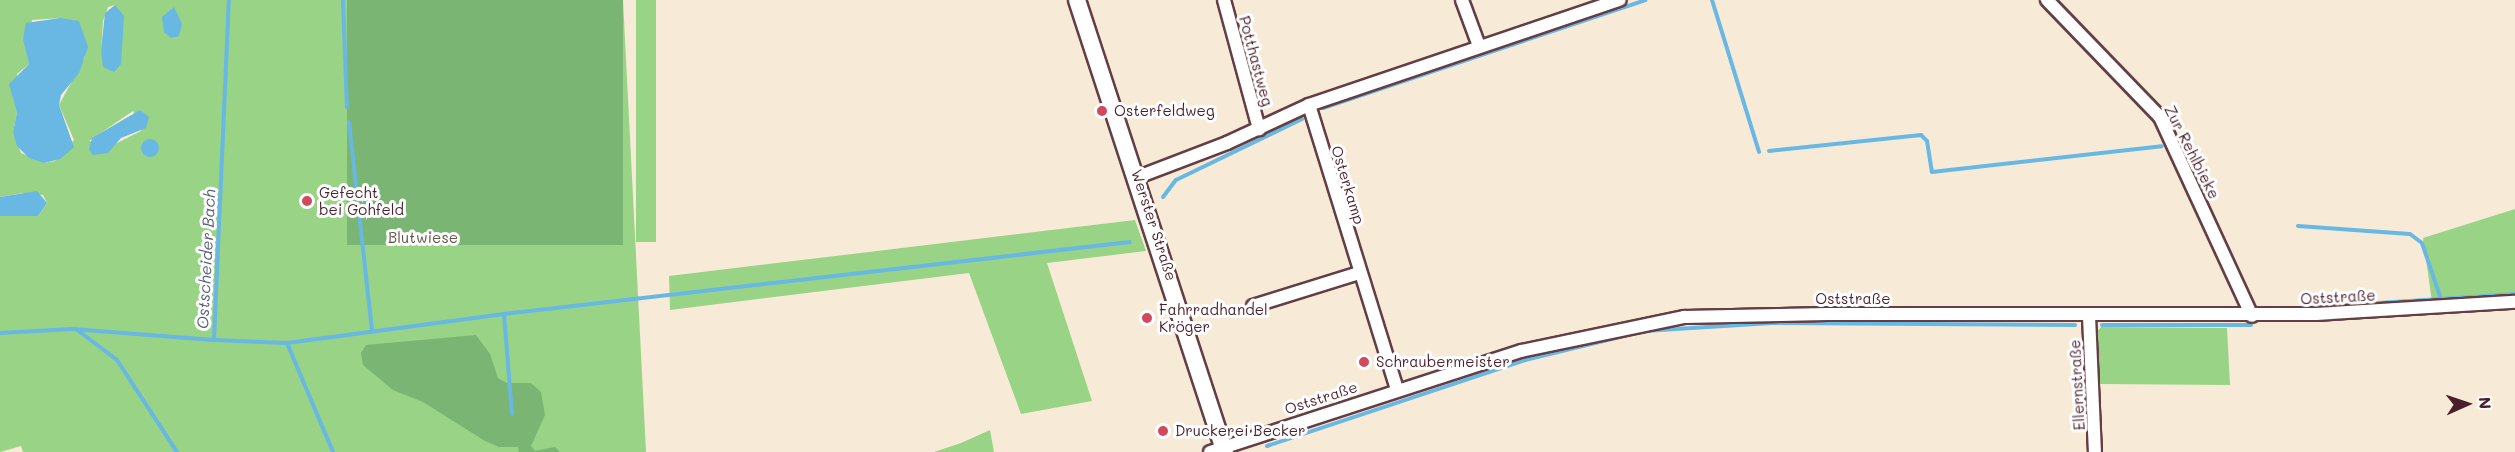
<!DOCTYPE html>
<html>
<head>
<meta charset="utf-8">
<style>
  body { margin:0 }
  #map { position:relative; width:2515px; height:452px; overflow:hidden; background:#f7ebd8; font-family:Mali,sans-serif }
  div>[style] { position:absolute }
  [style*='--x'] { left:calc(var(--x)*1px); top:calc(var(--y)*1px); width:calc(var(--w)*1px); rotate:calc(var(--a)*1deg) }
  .green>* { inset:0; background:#98d386; transform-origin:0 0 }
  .forest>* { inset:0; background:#7ab573; transform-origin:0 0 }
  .water>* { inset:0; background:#69b7e3 }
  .round { border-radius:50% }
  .stream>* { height:4px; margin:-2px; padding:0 2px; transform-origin:2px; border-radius:2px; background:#69b7e3 }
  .roads { filter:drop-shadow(2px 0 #643e45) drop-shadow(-2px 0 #643e45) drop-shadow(0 2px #643e45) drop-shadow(0 -2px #643e45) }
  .street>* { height:12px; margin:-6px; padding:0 6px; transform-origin:6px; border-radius:6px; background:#fff }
  .secondary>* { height:16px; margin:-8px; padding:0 8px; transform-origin:8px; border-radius:8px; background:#fff }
  .dots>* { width:16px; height:16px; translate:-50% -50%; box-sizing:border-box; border:3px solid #fff; border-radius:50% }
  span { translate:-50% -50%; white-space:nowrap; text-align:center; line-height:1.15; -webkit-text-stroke:6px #fff; paint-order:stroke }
  .street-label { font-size:15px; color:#4a1f2b }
  .poi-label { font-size:15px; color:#4a1f2b }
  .left { translate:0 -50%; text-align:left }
  .park-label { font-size:15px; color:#615546 }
  .water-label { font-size:16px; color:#565c75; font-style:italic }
  .north { position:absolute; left:2437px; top:374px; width:60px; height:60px; -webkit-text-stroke:4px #fff; paint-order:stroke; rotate:87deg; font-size:16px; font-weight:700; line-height:24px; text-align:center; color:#4a1f2b }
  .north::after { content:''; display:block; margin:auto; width:21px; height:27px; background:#4a1f2b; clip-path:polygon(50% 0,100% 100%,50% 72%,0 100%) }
</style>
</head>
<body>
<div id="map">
  <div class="green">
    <i style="clip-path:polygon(evenodd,0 0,623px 0,646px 452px,23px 452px,21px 446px,0 452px,0 216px,38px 216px,47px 203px,43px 195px,23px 193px,0 197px,0 0,115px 5px,121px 29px,121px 64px,101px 51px,103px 21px,108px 7px,115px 5px,0 0,60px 18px,85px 57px,59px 105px,74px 140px,55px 161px,44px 163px,21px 153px,13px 132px,17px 112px,17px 74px,29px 64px,26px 47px,32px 20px,60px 18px,0 0,133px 111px,141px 131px,115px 144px,89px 141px,133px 111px)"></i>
    <i style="left:636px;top:0;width:20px;height:242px"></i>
    <i style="clip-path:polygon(2515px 209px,2515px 297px,2432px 302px,2423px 238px)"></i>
    <i style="clip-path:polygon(1135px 220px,1146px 251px,1047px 263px,1092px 401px,1021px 414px,969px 273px,670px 310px,669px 276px)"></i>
    <i style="clip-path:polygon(2101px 327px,2227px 328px,2230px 385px,2099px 384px,2096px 333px)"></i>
    <i style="clip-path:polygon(990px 430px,994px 452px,934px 452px,961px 443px)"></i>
  </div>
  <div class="forest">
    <i style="left:347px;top:0;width:276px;height:245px"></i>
    <i style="clip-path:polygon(476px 335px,490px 354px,498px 378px,507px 383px,531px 383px,541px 392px,545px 415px,531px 446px,535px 451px,555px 447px,560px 452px,519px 452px,518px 447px,499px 447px,485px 441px,423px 402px,393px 390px,363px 365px,361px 353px,366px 345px)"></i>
  </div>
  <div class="water">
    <i style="clip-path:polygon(115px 5px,124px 16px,121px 64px,114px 72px,103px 67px,101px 50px,105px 13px)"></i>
    <i style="clip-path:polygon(174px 7px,182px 24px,179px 36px,171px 38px,164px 32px,162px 17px)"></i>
    <i style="clip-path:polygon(60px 18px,79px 21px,88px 47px,79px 73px,61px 95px,59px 105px,74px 147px,60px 159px,44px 163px,29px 158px,17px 146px,13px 132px,17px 112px,9px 84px,29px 64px,23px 39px,26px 23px)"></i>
    <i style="clip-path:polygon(140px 110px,149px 117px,146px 128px,121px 138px,108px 153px,93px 155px,89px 149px,92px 138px)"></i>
    <i class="round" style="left:141px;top:139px;width:18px;height:18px"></i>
    <i style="clip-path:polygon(37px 191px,47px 203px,38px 216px,0 216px,0 197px)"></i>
  </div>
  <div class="stream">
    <i style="--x:343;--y:0;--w:107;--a:87.9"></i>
    <i style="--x:1712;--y:0;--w:159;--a:72.8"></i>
    <i style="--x:1323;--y:108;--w:340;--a:-18.5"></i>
    <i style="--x:349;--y:122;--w:210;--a:83.7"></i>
    <i style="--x:1769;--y:151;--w:153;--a:-6"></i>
    <i style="--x:1921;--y:135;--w:8;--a:45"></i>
    <i style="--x:1927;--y:141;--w:31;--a:81"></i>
    <i style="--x:1932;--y:172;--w:231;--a:-6.4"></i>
    <i style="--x:1163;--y:197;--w:21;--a:-53"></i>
    <i style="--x:1176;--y:180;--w:140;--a:-25.8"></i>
    <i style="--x:2298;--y:226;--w:112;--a:4.1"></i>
    <i style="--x:2410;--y:234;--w:15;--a:37"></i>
    <i style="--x:2422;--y:243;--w:59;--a:71.3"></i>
    <i style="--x:2300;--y:308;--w:215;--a:-3.7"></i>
    <i style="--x:504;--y:314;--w:100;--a:85.4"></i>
    <i style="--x:2102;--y:325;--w:149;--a:0"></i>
    <i style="--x:76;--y:329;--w:51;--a:37.1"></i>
    <i style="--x:117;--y:360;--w:110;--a:56.9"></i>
    <i style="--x:1644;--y:331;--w:128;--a:-3.6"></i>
    <i style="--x:1772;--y:323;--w:303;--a:0.4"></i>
    <i style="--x:0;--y:333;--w:72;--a:-3.2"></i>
    <i style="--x:72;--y:329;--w:142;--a:4.4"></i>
    <i style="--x:214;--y:340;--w:340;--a:-87.5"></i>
    <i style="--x:214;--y:340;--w:73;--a:2.4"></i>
    <i style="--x:287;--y:343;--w:219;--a:-7.6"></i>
    <i style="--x:504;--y:314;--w:630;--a:-6.56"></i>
    <i style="--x:287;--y:343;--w:118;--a:67.1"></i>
    <i style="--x:1267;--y:446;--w:272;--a:-18.4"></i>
    <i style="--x:1525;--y:360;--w:106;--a:-13.6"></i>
  </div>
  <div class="roads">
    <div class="street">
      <i style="--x:1224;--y:0;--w:134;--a:74.8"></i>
      <i style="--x:1462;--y:0;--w:49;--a:69.7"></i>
      <i style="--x:2047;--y:0;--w:163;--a:46"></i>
      <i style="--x:2160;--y:117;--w:219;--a:65.2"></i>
      <i style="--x:1309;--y:105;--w:298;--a:72.8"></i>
      <i style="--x:1138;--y:177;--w:95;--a:-20.9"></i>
      <i style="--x:1227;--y:143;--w:90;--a:-24.9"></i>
      <i style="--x:1309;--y:105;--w:328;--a:-18.7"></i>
      <i style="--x:1253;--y:306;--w:111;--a:-17.3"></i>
      <i style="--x:2089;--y:316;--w:136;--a:87.5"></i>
      <i style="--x:1210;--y:452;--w:327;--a:-18"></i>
      <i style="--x:1521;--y:351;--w:167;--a:-11.8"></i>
      <i style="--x:1684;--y:317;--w:143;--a:-1.2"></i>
      <i style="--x:1827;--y:314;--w:489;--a:0"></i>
      <i style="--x:2316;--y:314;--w:199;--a:-3.5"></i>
    </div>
    <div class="secondary">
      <i style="--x:1077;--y:0;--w:476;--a:71.9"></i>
    </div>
  </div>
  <div class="dots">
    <i style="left:1102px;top:111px;background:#d1495b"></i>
    <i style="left:307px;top:201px;background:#d1495b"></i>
    <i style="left:1147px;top:318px;background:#d1495b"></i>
    <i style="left:1364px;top:362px;background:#d1495b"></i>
    <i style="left:1163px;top:431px;background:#d1495b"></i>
  </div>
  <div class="street-label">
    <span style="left:1256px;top:61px;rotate:75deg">Potthastweg</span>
    <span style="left:2192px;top:152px;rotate:63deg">Zur Rehlbieke</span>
    <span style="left:1348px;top:185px;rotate:73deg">Osterkamp</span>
    <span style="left:1154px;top:225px;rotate:72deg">Werster Straße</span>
    <span style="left:2338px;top:297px;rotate:-3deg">Oststraße</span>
    <span style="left:1853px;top:299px">Oststraße</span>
    <span style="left:2077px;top:385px;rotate:-93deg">Ellernstraße</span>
    <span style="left:1321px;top:398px;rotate:-18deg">Oststraße</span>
  </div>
  <div class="poi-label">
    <span class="left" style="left:1114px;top:111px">Osterfeldweg</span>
    <span class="left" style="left:319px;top:201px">Gefecht<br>bei Gohfeld</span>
    <span class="left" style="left:1159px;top:318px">Fahrradhandel<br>Kröger</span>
    <span class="left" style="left:1376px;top:362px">Schraubermeister</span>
    <span class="left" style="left:1175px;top:431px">Druckerei Becker</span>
  </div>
  <div class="park-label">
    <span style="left:423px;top:238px">Blutwiese</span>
  </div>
  <div class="water-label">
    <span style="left:206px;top:259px;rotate:-87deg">Ostscheider Bach</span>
  </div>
  <div class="north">N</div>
</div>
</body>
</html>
